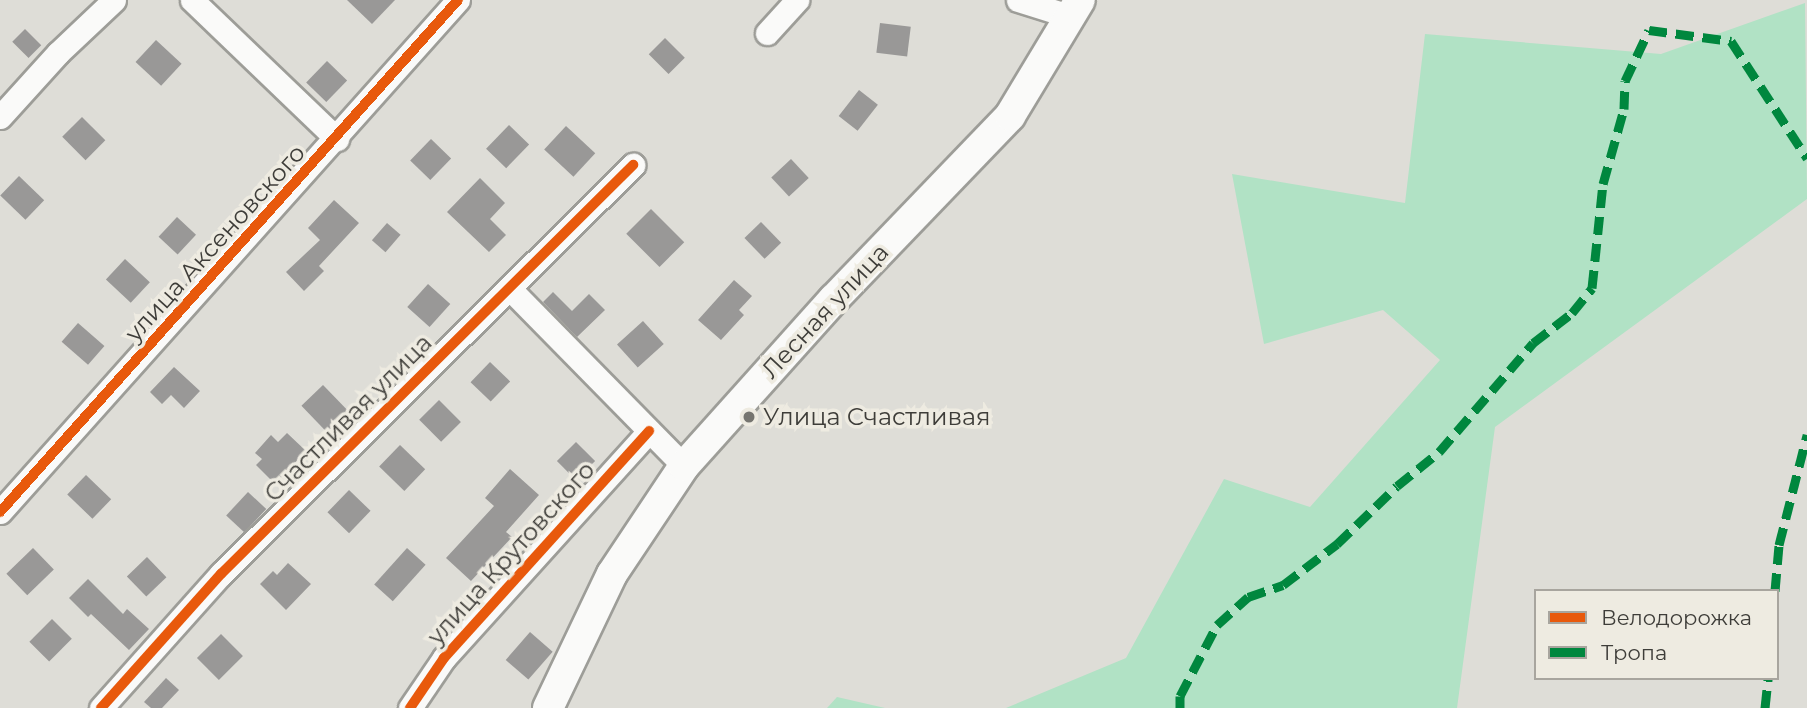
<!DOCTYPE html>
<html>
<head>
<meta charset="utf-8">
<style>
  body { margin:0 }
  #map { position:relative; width:1807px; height:708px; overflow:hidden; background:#deddd7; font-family:Montserrat,sans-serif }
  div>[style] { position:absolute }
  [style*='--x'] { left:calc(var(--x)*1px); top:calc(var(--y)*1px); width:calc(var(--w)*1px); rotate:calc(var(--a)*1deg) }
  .green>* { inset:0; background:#b1e2c5 }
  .building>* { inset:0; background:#999897; transform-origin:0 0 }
  .roads { filter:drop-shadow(2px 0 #9d9d98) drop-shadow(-2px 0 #9d9d98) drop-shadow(0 2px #9d9d98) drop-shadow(0 -2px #9d9d98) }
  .minor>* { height:23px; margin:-11.5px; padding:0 11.5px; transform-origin:11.5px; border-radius:11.5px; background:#fafaf9 }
  .major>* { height:30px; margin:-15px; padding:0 15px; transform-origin:15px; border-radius:15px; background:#fafaf9 }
  .quiet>* { height:9px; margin-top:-4.5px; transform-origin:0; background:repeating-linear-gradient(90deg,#00873e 0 18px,transparent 0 27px) }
  .cycleway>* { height:10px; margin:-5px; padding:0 5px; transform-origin:5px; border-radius:5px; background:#e8590c }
  .dots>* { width:19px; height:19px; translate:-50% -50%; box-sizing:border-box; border:4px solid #eeebe1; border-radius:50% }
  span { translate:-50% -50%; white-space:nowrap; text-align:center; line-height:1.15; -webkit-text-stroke:7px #eeebe1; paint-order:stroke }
  .street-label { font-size:24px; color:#3e3d39 }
  .poi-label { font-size:24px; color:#3e3d39 }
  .left { translate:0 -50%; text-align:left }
  .legend { position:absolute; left:1534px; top:589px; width:245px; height:91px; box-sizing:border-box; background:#eeebe1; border:2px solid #a8a59e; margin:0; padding:9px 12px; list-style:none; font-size:21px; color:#3e3d39 }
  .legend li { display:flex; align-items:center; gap:14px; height:35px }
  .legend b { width:35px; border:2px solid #a8a59e }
</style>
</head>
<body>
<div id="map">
  <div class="green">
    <i style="clip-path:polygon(1805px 3px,1807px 199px,1495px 427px,1457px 708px,1006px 708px,1126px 658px,1224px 479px,1310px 507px,1440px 360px,1383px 310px,1264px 344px,1232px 174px,1405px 203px,1425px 34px,1661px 54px)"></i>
    <i style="clip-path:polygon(837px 697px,885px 708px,827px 708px)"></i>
  </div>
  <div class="building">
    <i style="clip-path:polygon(347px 0,395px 0,372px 24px)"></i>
    <i style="left:880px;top:23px;width:31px;height:30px;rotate:7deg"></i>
    <i style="left:25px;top:29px;width:23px;height:18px;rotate:45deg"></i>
    <i style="left:665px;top:38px;width:28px;height:23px;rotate:45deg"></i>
    <i style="left:156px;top:40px;width:35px;height:30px;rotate:43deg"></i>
    <i style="left:327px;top:61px;width:28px;height:30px;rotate:44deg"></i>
    <i style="left:859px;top:90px;width:24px;height:33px;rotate:38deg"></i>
    <i style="left:82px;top:117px;width:33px;height:28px;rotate:45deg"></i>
    <i style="left:509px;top:125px;width:28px;height:33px;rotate:44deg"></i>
    <i style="left:566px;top:126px;width:40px;height:32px;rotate:43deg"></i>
    <i style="left:431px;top:139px;width:28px;height:30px;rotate:44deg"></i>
    <i style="left:791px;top:159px;width:26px;height:27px;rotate:47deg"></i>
    <i style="left:19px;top:176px;width:35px;height:27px;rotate:44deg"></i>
    <i style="clip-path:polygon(480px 178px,505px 203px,490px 219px,506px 235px,489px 252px,447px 212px)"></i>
    <i style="clip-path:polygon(334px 200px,359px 223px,319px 266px,324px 271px,304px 291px,286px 272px,320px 240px,308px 228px)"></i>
    <i style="left:651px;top:209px;width:47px;height:35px;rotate:45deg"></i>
    <i style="left:177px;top:217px;width:26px;height:27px;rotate:43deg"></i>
    <i style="left:761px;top:222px;width:29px;height:23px;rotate:46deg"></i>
    <i style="left:387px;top:223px;width:18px;height:23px;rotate:41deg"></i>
    <i style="left:125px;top:259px;width:34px;height:28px;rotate:43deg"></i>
    <i style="clip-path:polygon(734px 280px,752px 296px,739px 310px,744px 315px,721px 340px,698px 320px)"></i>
    <i style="left:428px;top:284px;width:30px;height:31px;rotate:42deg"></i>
    <i style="clip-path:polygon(553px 292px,572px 311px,589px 294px,605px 310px,577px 337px,543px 302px)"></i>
    <i style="left:643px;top:321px;width:31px;height:35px;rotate:48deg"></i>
    <i style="left:78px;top:323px;width:35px;height:25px;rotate:41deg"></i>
    <i style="left:490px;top:362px;width:28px;height:28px;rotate:44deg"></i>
    <i style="clip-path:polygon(174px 367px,200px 391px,184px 408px,171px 395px,162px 404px,150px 392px)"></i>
    <i style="left:323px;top:385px;width:37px;height:30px;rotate:46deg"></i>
    <i style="left:439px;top:400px;width:31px;height:28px;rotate:45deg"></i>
    <i style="clip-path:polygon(287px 433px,306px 451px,275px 484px,256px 465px,262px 459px,255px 453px,271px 435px,278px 442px)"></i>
    <i style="left:576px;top:442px;width:27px;height:27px;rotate:45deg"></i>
    <i style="left:400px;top:445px;width:35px;height:30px;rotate:44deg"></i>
    <i style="clip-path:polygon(510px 469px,539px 495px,506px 532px,512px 537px,471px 581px,446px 558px,494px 506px,485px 498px)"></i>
    <i style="left:86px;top:475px;width:35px;height:27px;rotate:44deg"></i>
    <i style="left:349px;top:490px;width:30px;height:31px;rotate:44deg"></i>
    <i style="left:248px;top:492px;width:25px;height:32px;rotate:43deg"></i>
    <i style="left:33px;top:548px;width:30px;height:37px;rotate:46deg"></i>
    <i style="left:407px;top:548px;width:25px;height:49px;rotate:42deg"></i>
    <i style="left:147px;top:557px;width:28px;height:28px;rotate:46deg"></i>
    <i style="clip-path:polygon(288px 563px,311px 584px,286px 610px,260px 584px,273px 571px,277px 575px)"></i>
    <i style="clip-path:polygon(88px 579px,123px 614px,127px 609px,149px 629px,129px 650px,91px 614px,88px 617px,69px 598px)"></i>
    <i style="left:52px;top:619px;width:28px;height:32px;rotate:45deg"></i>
    <i style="left:530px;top:632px;width:30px;height:37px;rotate:41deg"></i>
    <i style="left:221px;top:634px;width:31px;height:34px;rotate:45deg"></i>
    <i style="clip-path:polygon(166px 678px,179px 690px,162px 708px,151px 708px,144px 702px)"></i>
  </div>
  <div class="roads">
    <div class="minor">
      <i style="--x:192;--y:0;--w:201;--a:43.8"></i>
      <i style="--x:1018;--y:0;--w:53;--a:17.4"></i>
      <i style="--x:767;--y:33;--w:45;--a:-47.7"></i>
      <i style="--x:0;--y:117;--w:86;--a:-47.8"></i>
      <i style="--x:58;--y:53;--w:77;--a:-43.4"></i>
      <i style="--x:509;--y:288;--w:250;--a:45.5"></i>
      <i style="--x:0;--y:512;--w:687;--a:-48.19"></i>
      <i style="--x:101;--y:708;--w:180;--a:-48.2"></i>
      <i style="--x:221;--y:574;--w:581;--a:-44.79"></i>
      <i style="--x:410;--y:708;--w:60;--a:-55.8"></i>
      <i style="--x:444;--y:658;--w:306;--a:-47.9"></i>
    </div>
    <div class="major">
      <i style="--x:548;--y:708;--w:148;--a:-64.5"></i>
      <i style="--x:612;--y:574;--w:130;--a:-56.3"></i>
      <i style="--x:684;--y:466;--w:224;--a:-48.1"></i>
      <i style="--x:834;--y:299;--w:254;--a:-46.1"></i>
      <i style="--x:1010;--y:116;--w:135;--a:-58.9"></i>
    </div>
  </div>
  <div class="quiet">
    <i style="--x:1775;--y:591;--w:46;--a:-85"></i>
    <i style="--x:1779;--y:545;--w:114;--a:-75.7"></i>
    <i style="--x:1180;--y:708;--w:12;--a:-90"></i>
    <i style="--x:1180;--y:696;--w:80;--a:-62.5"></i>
    <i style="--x:1217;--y:625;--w:42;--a:-42.1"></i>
    <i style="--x:1248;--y:597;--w:37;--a:-19"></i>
    <i style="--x:1283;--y:585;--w:68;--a:-37.2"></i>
    <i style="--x:1337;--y:544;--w:83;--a:-44"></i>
    <i style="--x:1397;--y:486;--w:54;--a:-39"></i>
    <i style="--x:1439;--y:452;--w:144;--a:-49.2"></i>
    <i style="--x:1533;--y:343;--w:49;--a:-37.6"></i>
    <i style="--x:1572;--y:313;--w:32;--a:-51"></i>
    <i style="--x:1592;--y:288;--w:105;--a:-84"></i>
    <i style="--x:1603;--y:184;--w:78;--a:-74.4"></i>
    <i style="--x:1624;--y:109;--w:28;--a:-88"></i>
    <i style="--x:1625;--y:81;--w:56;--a:-64.8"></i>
    <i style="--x:1649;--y:30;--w:83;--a:7.6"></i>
    <i style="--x:1731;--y:41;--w:140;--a:57"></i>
    <i style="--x:1765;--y:708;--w:30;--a:-84"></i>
  </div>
  <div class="cycleway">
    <i style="--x:0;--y:512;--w:687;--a:-48.19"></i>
    <i style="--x:101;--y:708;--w:180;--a:-48.2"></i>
    <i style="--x:221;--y:574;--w:581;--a:-44.79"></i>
    <i style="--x:410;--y:708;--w:60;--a:-55.8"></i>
    <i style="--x:444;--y:658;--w:306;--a:-47.9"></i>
  </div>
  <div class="dots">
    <i style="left:749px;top:417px;background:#767570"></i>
  </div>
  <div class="street-label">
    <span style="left:215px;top:243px;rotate:-48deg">улица Аксеновского</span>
    <span style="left:825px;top:311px;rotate:-47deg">Лесная улица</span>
    <span style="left:348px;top:418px;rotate:-45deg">Счастливая улица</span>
    <span style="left:511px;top:553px;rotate:-48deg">улица Крутовского</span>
  </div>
  <div class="poi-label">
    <span class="left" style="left:763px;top:417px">Улица Счастливая</span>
  </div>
  <ul class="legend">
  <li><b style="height:9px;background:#e8590c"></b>Велодорожка</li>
  <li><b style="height:9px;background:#00873e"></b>Тропа</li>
  </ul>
</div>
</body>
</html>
